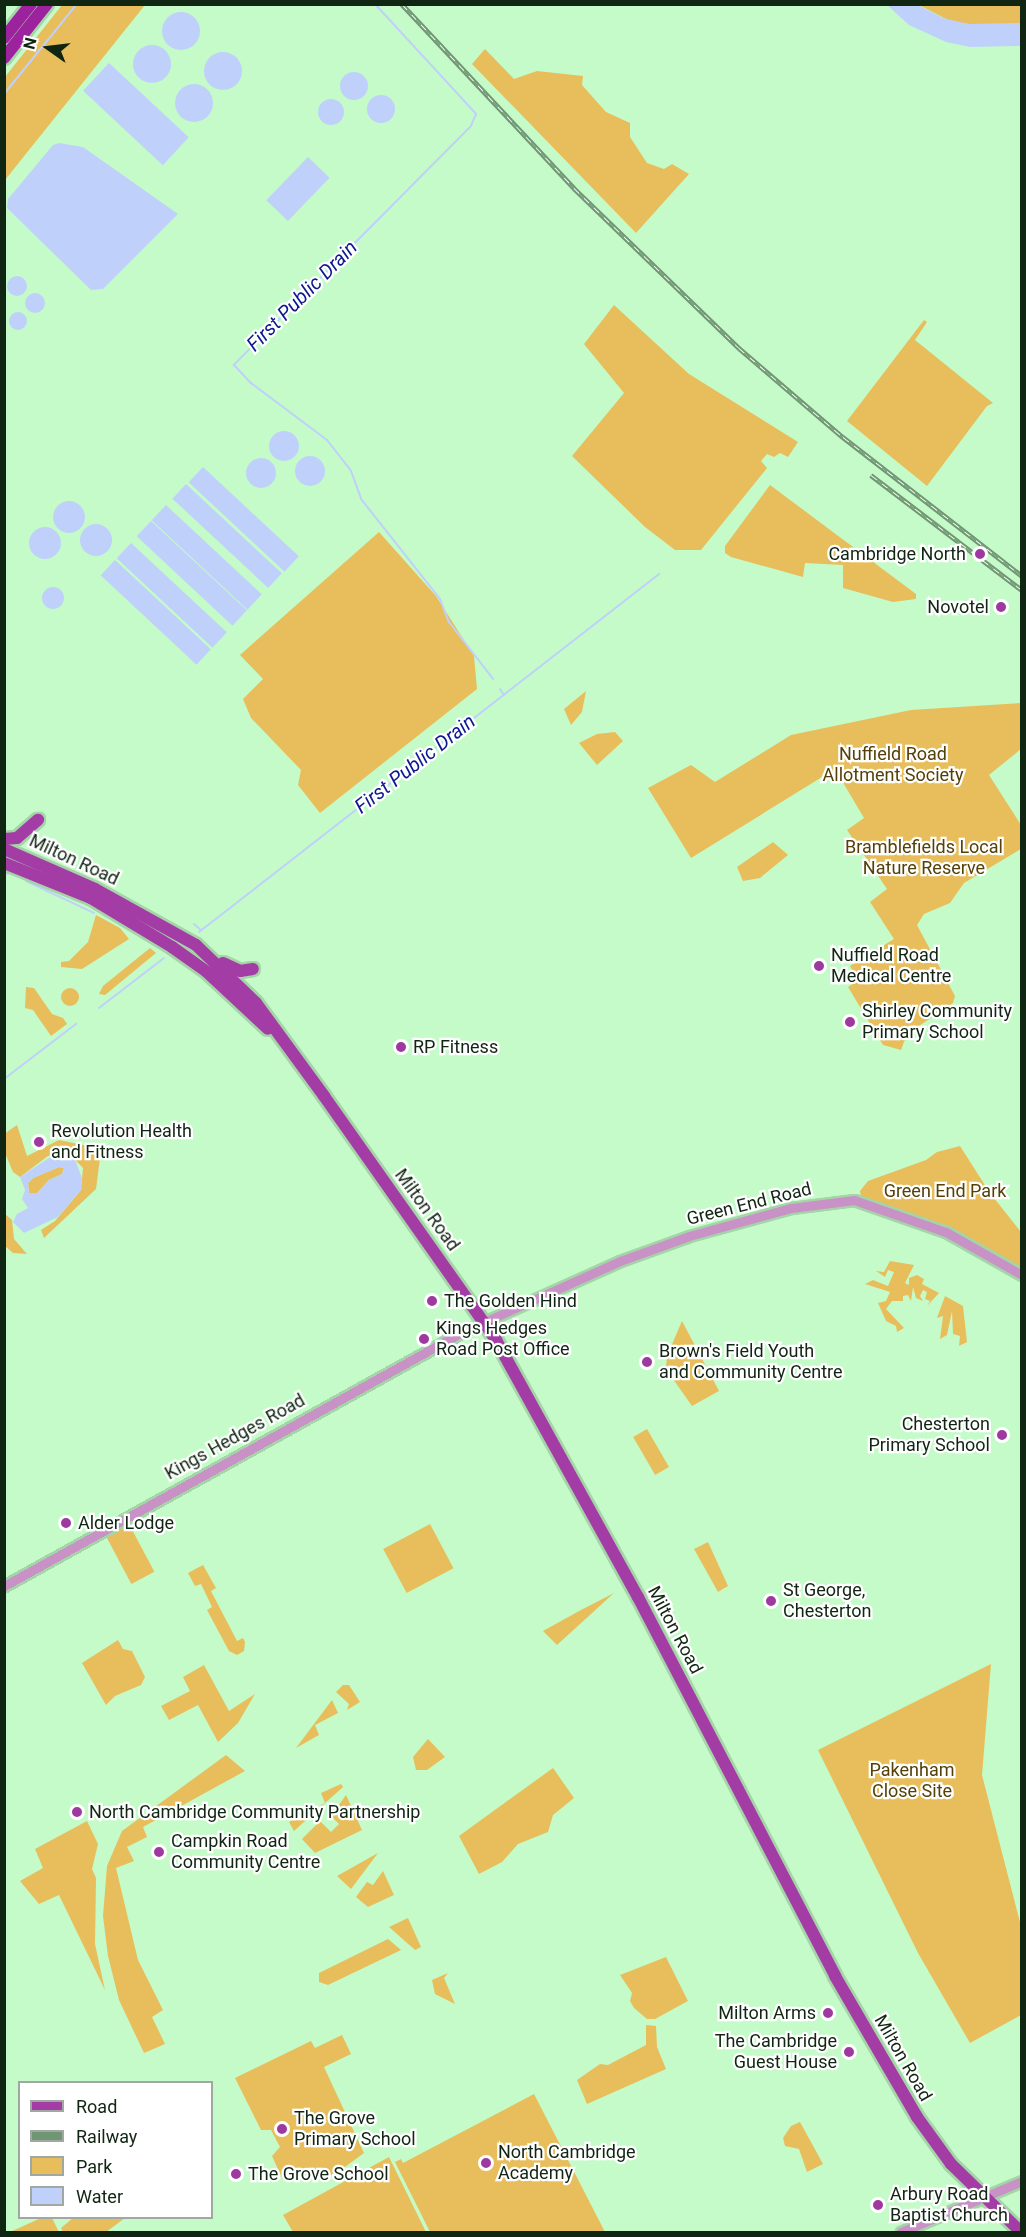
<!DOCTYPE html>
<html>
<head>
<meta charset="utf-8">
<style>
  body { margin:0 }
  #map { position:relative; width:1026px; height:2237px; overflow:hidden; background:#c5fbc9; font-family:Roboto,sans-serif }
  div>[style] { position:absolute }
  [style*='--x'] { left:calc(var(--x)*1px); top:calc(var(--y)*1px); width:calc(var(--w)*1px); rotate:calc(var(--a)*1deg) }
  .green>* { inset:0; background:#e7be5b; transform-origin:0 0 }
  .round { border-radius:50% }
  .water>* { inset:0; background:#bfd1fb; transform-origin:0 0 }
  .stream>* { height:2px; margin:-1px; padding:0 1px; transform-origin:1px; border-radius:1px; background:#bfd1fb }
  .roads { filter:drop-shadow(2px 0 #a5d4a8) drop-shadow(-2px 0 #a5d4a8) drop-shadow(0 2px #a5d4a8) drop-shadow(0 -2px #a5d4a8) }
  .tertiary>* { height:9px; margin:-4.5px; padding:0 4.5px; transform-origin:4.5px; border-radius:4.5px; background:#c892c7 }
  .primary>* { height:12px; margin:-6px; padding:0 6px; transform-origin:6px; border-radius:6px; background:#a33da5 }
  .trunk>* { height:12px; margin:-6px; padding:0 6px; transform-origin:6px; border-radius:6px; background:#9c229e }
  .rail>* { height:4.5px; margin-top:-2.25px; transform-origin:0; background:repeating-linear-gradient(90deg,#fff 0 7px,#709673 0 14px); box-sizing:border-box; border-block:2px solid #709673 }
  .dots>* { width:16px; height:16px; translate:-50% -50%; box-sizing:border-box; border:3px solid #fff; border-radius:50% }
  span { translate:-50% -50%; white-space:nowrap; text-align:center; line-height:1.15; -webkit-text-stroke:4.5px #fff; paint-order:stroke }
  .poi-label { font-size:18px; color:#112513 }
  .right { translate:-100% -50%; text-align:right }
  .left { translate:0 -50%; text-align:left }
  .park-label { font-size:18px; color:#554008 }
  .street-label { font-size:18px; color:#112513 }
  .water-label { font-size:20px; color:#0d188e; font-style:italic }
  .frame { position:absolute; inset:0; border:6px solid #112513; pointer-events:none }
  .legend { position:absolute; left:18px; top:2081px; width:195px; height:138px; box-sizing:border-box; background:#fff; border:2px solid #a0a8a1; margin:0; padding:8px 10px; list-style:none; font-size:18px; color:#112513 }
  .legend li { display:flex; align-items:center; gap:12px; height:30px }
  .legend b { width:30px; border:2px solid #a0a8a1 }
  .north { position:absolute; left:18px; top:18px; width:60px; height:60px; -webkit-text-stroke:4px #fff; paint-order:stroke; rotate:284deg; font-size:16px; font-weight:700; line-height:24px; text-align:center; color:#112513 }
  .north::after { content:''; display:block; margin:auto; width:21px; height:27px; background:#112513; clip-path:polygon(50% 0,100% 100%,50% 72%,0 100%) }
</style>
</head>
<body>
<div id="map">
  <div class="green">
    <i style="clip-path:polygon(62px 5px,145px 5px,5px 180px,5px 77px)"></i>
    <i style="clip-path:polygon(919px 5px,1021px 5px,1021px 24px,968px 24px,948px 20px)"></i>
    <i style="clip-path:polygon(485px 49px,514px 79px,537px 71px,583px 76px,582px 85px,606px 112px,630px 123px,630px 137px,647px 163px,664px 169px,672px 164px,689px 174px,636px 233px,472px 64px)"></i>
    <i style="clip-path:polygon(614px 305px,689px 374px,798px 442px,788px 457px,780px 453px,774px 457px,767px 454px,761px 461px,767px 468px,701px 550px,675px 550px,645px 527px,572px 456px,624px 393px,584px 344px)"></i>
    <i style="clip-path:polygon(924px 320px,927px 322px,915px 340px,993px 403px,987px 406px,927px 486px,847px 421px)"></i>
    <i style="clip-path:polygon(770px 485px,916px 594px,916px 599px,893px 602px,843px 588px,843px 565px,805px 563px,803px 577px,731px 557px,725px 553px,725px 546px)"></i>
    <i style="clip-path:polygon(379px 532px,436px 596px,474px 656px,477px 689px,320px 813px,298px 785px,301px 770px,251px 718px,243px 699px,263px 679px,240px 655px)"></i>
    <i style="clip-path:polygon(586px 691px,582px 712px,571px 725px,564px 709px)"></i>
    <i style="clip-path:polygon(1021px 703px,1021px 749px,989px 775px,1021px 825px,1021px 849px,964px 883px,950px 903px,924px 914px,917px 925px,955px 996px,953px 1003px,907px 1034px,901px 1050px,883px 1045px,848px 987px,858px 980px,850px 966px,894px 939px,870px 902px,887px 889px,847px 830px,864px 818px,835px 769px,691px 858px,648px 788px,691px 765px,715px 782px,791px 735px,911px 710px)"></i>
    <i style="clip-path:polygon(615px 732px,623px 741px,597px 765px,579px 743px,597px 734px)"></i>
    <i style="clip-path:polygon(773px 842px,788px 855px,760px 878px,743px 881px,737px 867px)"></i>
    <i style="clip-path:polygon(96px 915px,120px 928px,129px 939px,82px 969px,61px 967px,61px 962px,69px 961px,88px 942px)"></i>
    <i style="clip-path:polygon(150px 948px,156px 953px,105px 995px,99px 994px,103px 986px)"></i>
    <i style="clip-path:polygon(26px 987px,34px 988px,52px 1014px,63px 1018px,67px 1024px,51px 1036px,33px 1010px,25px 1008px)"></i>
    <i class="round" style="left:61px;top:988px;width:18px;height:18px"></i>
    <i style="clip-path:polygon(17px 1125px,27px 1156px,59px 1140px,88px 1146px,100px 1158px,96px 1189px,44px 1238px,41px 1230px,55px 1221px,81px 1190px,83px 1168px,66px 1150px,63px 1155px,48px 1156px,20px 1177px,13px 1172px,5px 1153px,4px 1134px)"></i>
    <i style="clip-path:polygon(960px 1146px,990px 1193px,1021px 1232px,1021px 1269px,948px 1231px,861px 1198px,860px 1191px,868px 1181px,926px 1160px,937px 1152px)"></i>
    <i style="clip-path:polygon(59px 1167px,64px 1168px,62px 1174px,49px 1180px,37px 1193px,29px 1193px,28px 1183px,33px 1178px)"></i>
    <i style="clip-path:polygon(5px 1214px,12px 1220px,14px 1239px,27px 1254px,13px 1253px,5px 1246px)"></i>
    <i style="clip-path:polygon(890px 1261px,914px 1265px,905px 1283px,909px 1285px,909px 1278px,917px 1275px,924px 1279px,922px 1284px,939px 1293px,927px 1306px,930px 1301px,925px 1299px,927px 1292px,923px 1290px,920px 1296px,923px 1301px,916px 1298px,913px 1287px,911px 1301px,908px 1295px,903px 1296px,903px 1301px,892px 1301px,886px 1309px,904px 1328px,897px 1332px,896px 1326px,886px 1321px,878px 1303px,886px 1301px,890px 1292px,865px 1284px,873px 1280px,888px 1286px,894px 1272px,888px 1270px,885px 1277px,876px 1271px,884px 1272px)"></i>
    <i style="clip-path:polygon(945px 1296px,963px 1306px,967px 1342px,959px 1346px,960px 1336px,953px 1334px,952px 1311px,947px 1335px,940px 1339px,943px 1316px,937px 1318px)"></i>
    <i style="clip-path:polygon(682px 1321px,719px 1391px,692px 1406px,666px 1369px,667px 1356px)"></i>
    <i style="left:647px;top:1429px;width:44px;height:16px;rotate:60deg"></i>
    <i style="left:129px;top:1524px;width:54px;height:26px;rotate:62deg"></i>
    <i style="left:430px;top:1524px;width:50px;height:53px;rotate:62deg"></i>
    <i style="clip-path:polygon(708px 1542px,728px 1586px,718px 1592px,694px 1549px)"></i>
    <i style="clip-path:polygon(203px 1565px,216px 1588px,211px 1591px,237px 1641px,243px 1638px,245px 1642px,244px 1651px,237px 1655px,229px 1651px,207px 1610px,212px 1607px,201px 1584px,195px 1586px,188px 1573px)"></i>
    <i style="clip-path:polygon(614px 1593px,557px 1645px,543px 1631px,581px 1610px)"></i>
    <i style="clip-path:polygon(118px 1640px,123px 1649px,132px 1651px,145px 1677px,141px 1685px,115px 1696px,106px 1705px,82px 1663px)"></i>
    <i style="clip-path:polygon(991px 1664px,982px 1775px,1021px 1926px,1021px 2015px,970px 2043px,918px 1953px,818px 1750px)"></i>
    <i style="clip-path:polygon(204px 1665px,229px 1711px,255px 1694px,238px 1723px,218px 1742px,198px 1705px,169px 1720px,161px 1706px,190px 1691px,183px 1677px)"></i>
    <i style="clip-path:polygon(343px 1685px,349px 1685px,360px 1702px,347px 1710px,349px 1704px,336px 1692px)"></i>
    <i style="clip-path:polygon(332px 1700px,338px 1713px,315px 1725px,319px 1735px,296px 1748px)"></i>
    <i style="clip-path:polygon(428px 1739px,445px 1757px,427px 1770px,416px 1770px,413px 1757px)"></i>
    <i style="clip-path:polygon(226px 1755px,245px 1771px,143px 1827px,147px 1837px,127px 1847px,134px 1861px,116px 1868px,138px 1960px,163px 2010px,152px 2017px,165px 2044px,144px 2053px,119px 2000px,108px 1956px,103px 1916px,107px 1866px,122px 1831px)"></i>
    <i style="clip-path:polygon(553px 1768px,574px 1798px,553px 1815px,548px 1832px,518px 1844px,502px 1862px,479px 1874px,459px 1836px)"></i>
    <i style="clip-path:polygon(341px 1784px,343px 1787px,294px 1831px,289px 1822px,325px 1803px,321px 1793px)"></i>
    <i style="clip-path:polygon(346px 1795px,362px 1830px,315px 1853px,302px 1839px,320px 1821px,331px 1832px,339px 1824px,331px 1816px)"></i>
    <i style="clip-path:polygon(87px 1821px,98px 1844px,92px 1869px,96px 1878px,95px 1944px,105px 1990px,59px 1895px,39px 1904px,20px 1881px,43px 1868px,35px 1849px)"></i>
    <i style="clip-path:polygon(378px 1853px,351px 1889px,337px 1876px)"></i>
    <i style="clip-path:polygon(383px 1871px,394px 1895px,368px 1907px,356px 1897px,367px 1882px,373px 1885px)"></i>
    <i style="clip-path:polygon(408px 1918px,421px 1947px,415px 1950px,389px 1927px)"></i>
    <i style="clip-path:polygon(388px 1939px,401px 1950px,328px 1985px,319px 1982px,319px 1973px)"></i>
    <i style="clip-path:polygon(666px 1957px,688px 2001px,655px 2019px,647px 2019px,634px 2008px,630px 2001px,632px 1993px,620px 1975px)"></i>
    <i style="clip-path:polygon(448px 1973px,444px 1978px,455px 2004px,435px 1994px,432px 1980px)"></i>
    <i style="clip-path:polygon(646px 2025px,656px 2026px,657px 2047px,666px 2069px,587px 2104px,577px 2080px,600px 2064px,608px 2065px,646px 2045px)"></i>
    <i style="clip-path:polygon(342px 2035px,351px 2054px,324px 2067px,364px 2153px,334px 2175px,306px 2175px,283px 2180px,272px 2156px,280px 2147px,271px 2130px,261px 2130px,235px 2078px,311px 2041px,315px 2048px)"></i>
    <i style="clip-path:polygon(534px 2094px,605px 2232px,430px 2232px,395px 2162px,401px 2159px,403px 2163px)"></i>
    <i style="clip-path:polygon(800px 2122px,823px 2164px,807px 2172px,799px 2149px,785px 2146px,783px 2138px,791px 2126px)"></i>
    <i style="clip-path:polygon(389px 2157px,426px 2232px,293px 2232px,283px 2215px)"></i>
    <i style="clip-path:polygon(41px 2218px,52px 2218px,59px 2232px,10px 2232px)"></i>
    <i style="clip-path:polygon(73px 2218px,125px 2218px,106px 2232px,63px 2232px,61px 2228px)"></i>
  </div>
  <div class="water">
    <i style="clip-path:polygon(887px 5px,918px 5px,943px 18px,968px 24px,1021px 23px,1021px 46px,970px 47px,946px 42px,909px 25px)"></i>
    <i class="round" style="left:162px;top:12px;width:38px;height:38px"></i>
    <i class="round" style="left:133px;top:45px;width:38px;height:38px"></i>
    <i class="round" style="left:204px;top:52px;width:38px;height:38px"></i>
    <i style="left:109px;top:63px;width:109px;height:38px;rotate:43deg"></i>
    <i class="round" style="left:340px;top:72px;width:28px;height:28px"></i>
    <i class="round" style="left:175px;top:84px;width:38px;height:38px"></i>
    <i class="round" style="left:367px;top:95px;width:28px;height:28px"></i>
    <i class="round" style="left:318px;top:99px;width:26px;height:26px"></i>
    <i style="clip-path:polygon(59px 143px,83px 147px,178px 214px,103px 289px,91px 290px,7px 208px,8px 199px,53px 145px)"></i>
    <i style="left:308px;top:157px;width:30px;height:60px;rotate:44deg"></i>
    <i class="round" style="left:7px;top:276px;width:20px;height:20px"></i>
    <i class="round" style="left:25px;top:293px;width:20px;height:20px"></i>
    <i class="round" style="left:9px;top:312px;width:18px;height:18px"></i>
    <i class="round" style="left:269px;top:431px;width:30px;height:30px"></i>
    <i class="round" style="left:295px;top:456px;width:30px;height:30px"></i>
    <i class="round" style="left:246px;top:458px;width:30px;height:30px"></i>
    <i style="left:203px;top:467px;width:131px;height:21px;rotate:43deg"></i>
    <i style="left:186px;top:484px;width:131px;height:20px;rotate:43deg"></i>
    <i class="round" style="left:53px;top:501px;width:32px;height:32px"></i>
    <i style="left:166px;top:505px;width:131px;height:21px;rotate:43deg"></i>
    <i style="left:151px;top:521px;width:131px;height:21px;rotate:43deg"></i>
    <i class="round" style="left:80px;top:524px;width:32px;height:32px"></i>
    <i class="round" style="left:29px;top:527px;width:32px;height:32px"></i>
    <i style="left:131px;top:543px;width:131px;height:21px;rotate:43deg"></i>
    <i style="left:115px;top:560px;width:131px;height:21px;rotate:43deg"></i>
    <i class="round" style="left:42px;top:587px;width:22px;height:22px"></i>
    <i style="clip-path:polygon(evenodd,58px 1152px,73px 1154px,82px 1178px,81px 1190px,58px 1217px,24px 1233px,13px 1222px,17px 1214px,28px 1208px,22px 1199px,25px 1190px,20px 1177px,58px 1152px,59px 1167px,64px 1168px,62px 1174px,49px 1180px,37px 1193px,29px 1193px,28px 1183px,33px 1178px,59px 1167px)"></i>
  </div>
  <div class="stream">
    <i style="--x:375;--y:4;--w:149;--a:47.4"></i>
    <i style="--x:476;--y:114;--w:13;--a:113"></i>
    <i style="--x:471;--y:126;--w:337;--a:134.8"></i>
    <i style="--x:234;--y:365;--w:25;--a:47"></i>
    <i style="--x:251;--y:383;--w:95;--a:36.9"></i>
    <i style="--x:327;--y:440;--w:39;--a:52"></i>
    <i style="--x:351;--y:471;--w:30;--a:70"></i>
    <i style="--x:361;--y:499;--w:127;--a:51.7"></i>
    <i style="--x:440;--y:599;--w:25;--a:69"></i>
    <i style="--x:449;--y:622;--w:72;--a:52.3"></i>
    <i style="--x:4;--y:94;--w:116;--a:-51"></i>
    <i style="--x:500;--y:689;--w:7;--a:56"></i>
    <i style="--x:4;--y:873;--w:4;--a:14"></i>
    <i style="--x:26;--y:881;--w:75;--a:25.2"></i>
    <i style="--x:194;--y:924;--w:9;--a:41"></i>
    <i style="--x:199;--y:932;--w:583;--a:-37.89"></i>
    <i style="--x:99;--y:1008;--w:82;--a:-37.6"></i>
    <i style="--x:4;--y:1079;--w:91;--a:-37.4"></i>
  </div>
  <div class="roads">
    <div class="tertiary">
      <i style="--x:4;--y:1586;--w:524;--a:-29.01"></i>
      <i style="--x:462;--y:1332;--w:173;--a:-24.2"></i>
      <i style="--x:620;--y:1261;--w:73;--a:-19.9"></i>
      <i style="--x:689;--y:1236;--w:106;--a:-15.4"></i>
      <i style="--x:791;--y:1208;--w:64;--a:-7.2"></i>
      <i style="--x:854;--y:1200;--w:97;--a:19.2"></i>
      <i style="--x:946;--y:1232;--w:87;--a:29.5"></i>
      <i style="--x:901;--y:2232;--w:131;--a:-22.9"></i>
    </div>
    <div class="primary">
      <i style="--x:4;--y:839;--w:13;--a:-4"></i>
      <i style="--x:17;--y:838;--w:28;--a:-41"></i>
      <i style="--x:4;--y:849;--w:99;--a:23.7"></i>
      <i style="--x:95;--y:889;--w:115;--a:29"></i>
      <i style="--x:196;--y:945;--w:83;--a:44"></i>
      <i style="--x:256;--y:1003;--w:115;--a:53.8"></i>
      <i style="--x:324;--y:1096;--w:299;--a:54.8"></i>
      <i style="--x:496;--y:1340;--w:294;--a:61.1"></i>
      <i style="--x:638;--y:1597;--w:427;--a:62.5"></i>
      <i style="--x:835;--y:1976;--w:163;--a:59.8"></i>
      <i style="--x:917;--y:2117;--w:58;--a:54.1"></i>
      <i style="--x:951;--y:2164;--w:98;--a:44.2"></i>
      <i style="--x:4;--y:863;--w:94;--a:21.9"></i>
      <i style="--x:91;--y:898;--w:95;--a:31.2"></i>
      <i style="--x:172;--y:947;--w:43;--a:35.5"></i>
      <i style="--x:207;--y:972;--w:83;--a:43.1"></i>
      <i style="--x:223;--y:963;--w:19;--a:25"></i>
      <i style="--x:240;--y:971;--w:13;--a:-9"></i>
    </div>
    <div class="trunk">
      <i style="--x:4;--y:38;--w:43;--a:-51.5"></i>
      <i style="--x:4;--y:58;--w:69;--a:-51.5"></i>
    </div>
  </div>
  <div class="rail">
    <i style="--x:402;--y:4;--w:252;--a:46.9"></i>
    <i style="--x:574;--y:188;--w:230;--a:44.1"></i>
    <i style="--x:739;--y:348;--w:137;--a:40.6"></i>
    <i style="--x:843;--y:437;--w:227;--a:37.8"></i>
    <i style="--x:871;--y:475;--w:190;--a:37.3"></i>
  </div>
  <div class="dots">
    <i style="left:980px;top:554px;background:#9d399f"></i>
    <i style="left:1001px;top:607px;background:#9d399f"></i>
    <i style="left:819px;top:966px;background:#9d399f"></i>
    <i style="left:850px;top:1022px;background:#9d399f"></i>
    <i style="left:401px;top:1047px;background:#9d399f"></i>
    <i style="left:39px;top:1142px;background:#9d399f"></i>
    <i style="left:432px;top:1301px;background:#9d399f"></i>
    <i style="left:424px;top:1339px;background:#9d399f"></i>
    <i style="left:647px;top:1362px;background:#9d399f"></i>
    <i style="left:1002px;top:1435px;background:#9d399f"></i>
    <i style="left:66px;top:1523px;background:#9d399f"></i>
    <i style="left:771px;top:1601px;background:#9d399f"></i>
    <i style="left:77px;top:1812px;background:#9d399f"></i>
    <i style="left:159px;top:1852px;background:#9d399f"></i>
    <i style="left:828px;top:2013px;background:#9d399f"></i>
    <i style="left:849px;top:2052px;background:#9d399f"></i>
    <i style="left:282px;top:2129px;background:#9d399f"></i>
    <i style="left:486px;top:2163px;background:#9d399f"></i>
    <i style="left:236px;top:2174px;background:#9d399f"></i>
    <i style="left:878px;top:2205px;background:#9d399f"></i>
  </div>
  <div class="poi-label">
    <span class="right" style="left:966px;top:554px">Cambridge North</span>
    <span class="right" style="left:989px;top:607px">Novotel</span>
    <span class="left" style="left:831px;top:966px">Nuffield Road<br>Medical Centre</span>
    <span class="left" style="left:862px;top:1022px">Shirley Community<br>Primary School</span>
    <span class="left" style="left:413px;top:1047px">RP Fitness</span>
    <span class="left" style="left:51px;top:1142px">Revolution Health<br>and Fitness</span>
    <span class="left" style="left:444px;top:1301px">The Golden Hind</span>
    <span class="left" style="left:436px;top:1339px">Kings Hedges<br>Road Post Office</span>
    <span class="left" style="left:659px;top:1362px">Brown's Field Youth<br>and Community Centre</span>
    <span class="right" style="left:990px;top:1435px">Chesterton<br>Primary School</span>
    <span class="left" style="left:78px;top:1523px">Alder Lodge</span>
    <span class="left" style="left:783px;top:1601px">St George,<br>Chesterton</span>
    <span class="left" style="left:89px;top:1812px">North Cambridge Community Partnership</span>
    <span class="left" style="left:171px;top:1852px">Campkin Road<br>Community Centre</span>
    <span class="right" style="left:816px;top:2013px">Milton Arms</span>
    <span class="right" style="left:837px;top:2052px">The Cambridge<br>Guest House</span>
    <span class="left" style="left:294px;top:2129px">The Grove<br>Primary School</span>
    <span class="left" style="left:498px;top:2163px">North Cambridge<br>Academy</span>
    <span class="left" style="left:248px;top:2174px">The Grove School</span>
    <span class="left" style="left:890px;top:2205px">Arbury Road<br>Baptist Church</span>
  </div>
  <div class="park-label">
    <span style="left:893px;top:765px">Nuffield Road<br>Allotment Society</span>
    <span style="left:924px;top:858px">Bramblefields Local<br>Nature Reserve</span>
    <span style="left:945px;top:1191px">Green End Park</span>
    <span style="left:912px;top:1781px">Pakenham<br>Close Site</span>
  </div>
  <div class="street-label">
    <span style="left:74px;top:860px;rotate:25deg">Milton Road</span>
    <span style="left:749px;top:1204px;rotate:-14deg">Green End Road</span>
    <span style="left:427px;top:1210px;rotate:54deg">Milton Road</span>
    <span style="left:235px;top:1437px;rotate:-29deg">Kings Hedges Road</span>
    <span style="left:675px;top:1630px;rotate:62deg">Milton Road</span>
    <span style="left:903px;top:2058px;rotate:60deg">Milton Road</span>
  </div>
  <div class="water-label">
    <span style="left:302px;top:296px;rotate:-45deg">First Public Drain</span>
    <span style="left:415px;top:764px;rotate:-38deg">First Public Drain</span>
  </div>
  <div class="frame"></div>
  <ul class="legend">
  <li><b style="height:8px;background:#a33da5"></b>Road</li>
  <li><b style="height:8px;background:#709673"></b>Railway</li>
  <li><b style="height:16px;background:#e7be5b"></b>Park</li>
  <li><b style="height:16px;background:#bfd1fb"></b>Water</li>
  </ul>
  <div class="north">N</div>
</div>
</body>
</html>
